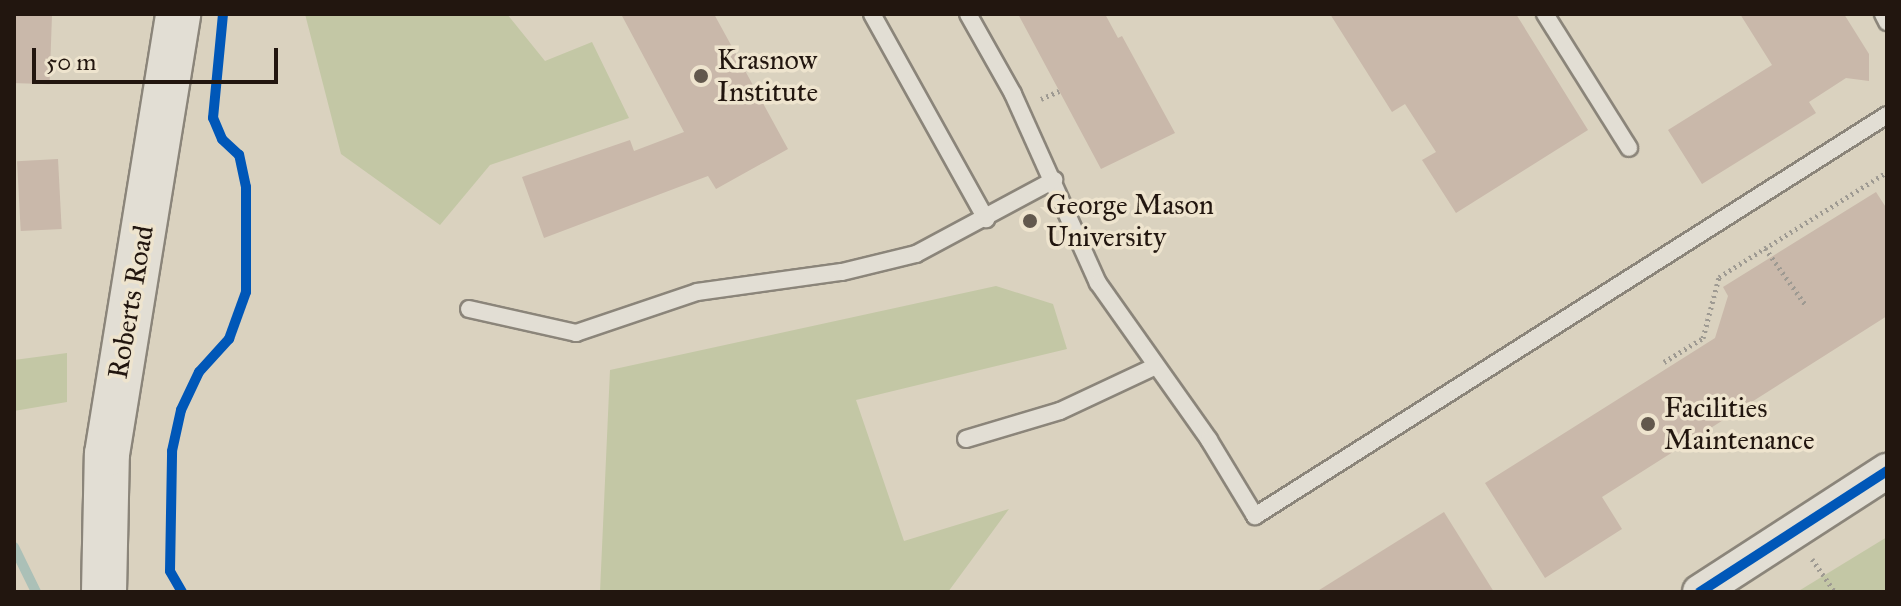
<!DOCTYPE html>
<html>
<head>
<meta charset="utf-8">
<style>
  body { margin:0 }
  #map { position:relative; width:1901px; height:606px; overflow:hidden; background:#dad2bf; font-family:"IM FELL Great Primer",serif }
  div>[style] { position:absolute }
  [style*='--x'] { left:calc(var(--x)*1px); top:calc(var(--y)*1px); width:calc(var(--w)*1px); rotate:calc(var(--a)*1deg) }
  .green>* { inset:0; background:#c3c7a5 }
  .stream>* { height:10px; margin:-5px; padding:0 5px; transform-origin:5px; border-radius:5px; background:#abc0b7 }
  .building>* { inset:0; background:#c9b8aa; transform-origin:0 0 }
  .path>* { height:5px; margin-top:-2.5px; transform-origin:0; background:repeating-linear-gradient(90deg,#9e9a92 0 2px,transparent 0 6px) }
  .roads { filter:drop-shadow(2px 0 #8b857a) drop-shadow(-2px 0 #8b857a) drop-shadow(0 2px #8b857a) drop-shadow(0 -2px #8b857a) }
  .lane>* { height:16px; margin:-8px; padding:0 8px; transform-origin:8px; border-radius:8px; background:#e2ded4 }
  .street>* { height:34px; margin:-17px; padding:0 17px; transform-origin:17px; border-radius:17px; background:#e2ded4 }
  .secondary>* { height:44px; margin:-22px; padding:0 22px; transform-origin:22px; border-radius:22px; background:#e2ded4 }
  .cycleway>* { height:10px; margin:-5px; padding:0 5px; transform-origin:5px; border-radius:5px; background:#0057b8 }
  .dots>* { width:22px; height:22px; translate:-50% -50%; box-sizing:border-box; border:4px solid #eee4ce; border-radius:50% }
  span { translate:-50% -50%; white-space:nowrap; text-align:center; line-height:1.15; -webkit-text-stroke:7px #eee4ce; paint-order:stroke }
  .poi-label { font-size:28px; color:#22160f }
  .left { translate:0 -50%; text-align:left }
  .street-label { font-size:28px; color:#22160f }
  .frame { position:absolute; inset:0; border:16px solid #22160f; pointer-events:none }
  .scale { position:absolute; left:32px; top:48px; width:246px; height:36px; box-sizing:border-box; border:4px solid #22160f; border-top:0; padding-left:10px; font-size:24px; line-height:28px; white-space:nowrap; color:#22160f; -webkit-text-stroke:6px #eee4ce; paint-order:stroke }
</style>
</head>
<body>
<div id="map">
  <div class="green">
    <i style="clip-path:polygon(305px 14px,507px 14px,545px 61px,592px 42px,629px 118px,490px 165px,440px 225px,341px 154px)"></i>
    <i style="clip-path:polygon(996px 286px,1053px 304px,1067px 349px,856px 400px,904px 541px,1009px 509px,948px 592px,600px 592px,610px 370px)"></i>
    <i style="clip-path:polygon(67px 353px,67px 402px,14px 411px,14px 360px)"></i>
    <i style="clip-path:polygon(1887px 537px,1887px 592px,1797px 592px)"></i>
  </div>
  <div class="stream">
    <i style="--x:14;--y:547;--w:50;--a:63.9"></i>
  </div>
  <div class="building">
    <i style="left:14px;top:14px;width:38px;height:69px;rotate:2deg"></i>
    <i style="clip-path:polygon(621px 14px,714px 14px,788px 149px,716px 189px,708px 176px,544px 238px,522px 177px,630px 140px,634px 151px,684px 132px)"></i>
    <i style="clip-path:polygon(1018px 14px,1105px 14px,1118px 38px,1122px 36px,1175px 133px,1101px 169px)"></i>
    <i style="clip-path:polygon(1330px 14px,1516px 14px,1588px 130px,1456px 213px,1422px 160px,1436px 152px,1405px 104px,1392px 112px)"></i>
    <i style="clip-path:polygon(1740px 14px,1844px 14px,1869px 54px,1869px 81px,1846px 78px,1809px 102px,1816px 113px,1702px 184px,1668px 130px,1772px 65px)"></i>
    <i style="left:58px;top:159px;width:70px;height:41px;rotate:87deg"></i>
    <i style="clip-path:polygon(1876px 192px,1887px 209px,1887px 316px,1602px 497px,1622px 529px,1545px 578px,1485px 483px,1715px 338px,1728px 296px,1723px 287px)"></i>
    <i style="clip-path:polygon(1444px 512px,1494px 592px,1316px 592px)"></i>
  </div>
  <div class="path">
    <i style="--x:1041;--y:99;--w:20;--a:-24"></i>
    <i style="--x:1765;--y:248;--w:69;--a:54.5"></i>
    <i style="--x:1664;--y:362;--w:46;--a:-31.6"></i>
    <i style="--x:1703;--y:338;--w:63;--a:-75.3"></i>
    <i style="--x:1719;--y:277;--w:198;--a:-32"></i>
    <i style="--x:1812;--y:559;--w:40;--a:55.1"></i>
  </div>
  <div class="roads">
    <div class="lane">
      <i style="--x:872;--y:14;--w:235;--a:60.9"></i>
      <i style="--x:968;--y:14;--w:92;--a:60.6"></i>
      <i style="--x:1013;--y:94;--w:207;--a:65.8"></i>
      <i style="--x:1098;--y:283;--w:192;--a:54.7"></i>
      <i style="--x:1209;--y:440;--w:89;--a:58.8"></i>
      <i style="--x:1255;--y:516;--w:748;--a:-32.39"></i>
      <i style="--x:1545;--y:14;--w:158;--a:57.9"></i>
      <i style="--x:1883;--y:14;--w:9;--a:63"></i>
      <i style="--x:469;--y:309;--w:110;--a:12.6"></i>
      <i style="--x:576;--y:333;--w:128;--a:-18.7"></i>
      <i style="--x:697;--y:292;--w:146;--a:-7.9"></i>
      <i style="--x:842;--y:272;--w:76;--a:-13.7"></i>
      <i style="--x:916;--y:254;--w:157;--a:-28.2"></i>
      <i style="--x:966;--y:439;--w:98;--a:-16.6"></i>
      <i style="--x:1060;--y:411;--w:106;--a:-25.1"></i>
    </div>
    <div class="street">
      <i style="--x:1700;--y:592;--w:223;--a:-32.9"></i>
    </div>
    <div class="secondary">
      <i style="--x:104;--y:592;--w:138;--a:-88.8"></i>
      <i style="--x:107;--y:454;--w:446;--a:-80.8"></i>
    </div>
  </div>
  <div class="cycleway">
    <i style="--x:182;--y:592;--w:24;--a:-120"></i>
    <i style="--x:170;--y:571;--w:120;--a:-89"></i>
    <i style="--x:172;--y:451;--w:42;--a:-77.6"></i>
    <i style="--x:181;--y:410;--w:42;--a:-64.7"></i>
    <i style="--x:199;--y:372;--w:45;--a:-47.7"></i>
    <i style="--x:229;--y:339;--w:50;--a:-70.1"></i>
    <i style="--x:246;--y:292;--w:105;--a:-90"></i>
    <i style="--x:246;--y:187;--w:33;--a:-102"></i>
    <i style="--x:239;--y:155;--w:23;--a:-137"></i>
    <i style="--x:222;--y:139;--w:23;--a:-113"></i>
    <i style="--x:213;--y:118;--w:104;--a:-84.5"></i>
    <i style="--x:1700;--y:592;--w:223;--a:-32.9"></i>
  </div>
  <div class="dots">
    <i style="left:701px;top:76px;background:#62584d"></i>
    <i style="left:1030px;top:221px;background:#62584d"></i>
    <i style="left:1648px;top:424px;background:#62584d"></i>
  </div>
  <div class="poi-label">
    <span class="left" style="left:717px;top:76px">Krasnow<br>Institute</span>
    <span class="left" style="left:1046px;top:221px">George Mason<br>University</span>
    <span class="left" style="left:1664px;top:424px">Facilities<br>Maintenance</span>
  </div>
  <div class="street-label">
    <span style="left:131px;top:302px;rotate:-80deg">Roberts Road</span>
  </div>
  <div class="frame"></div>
  <div class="scale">50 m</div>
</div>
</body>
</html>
